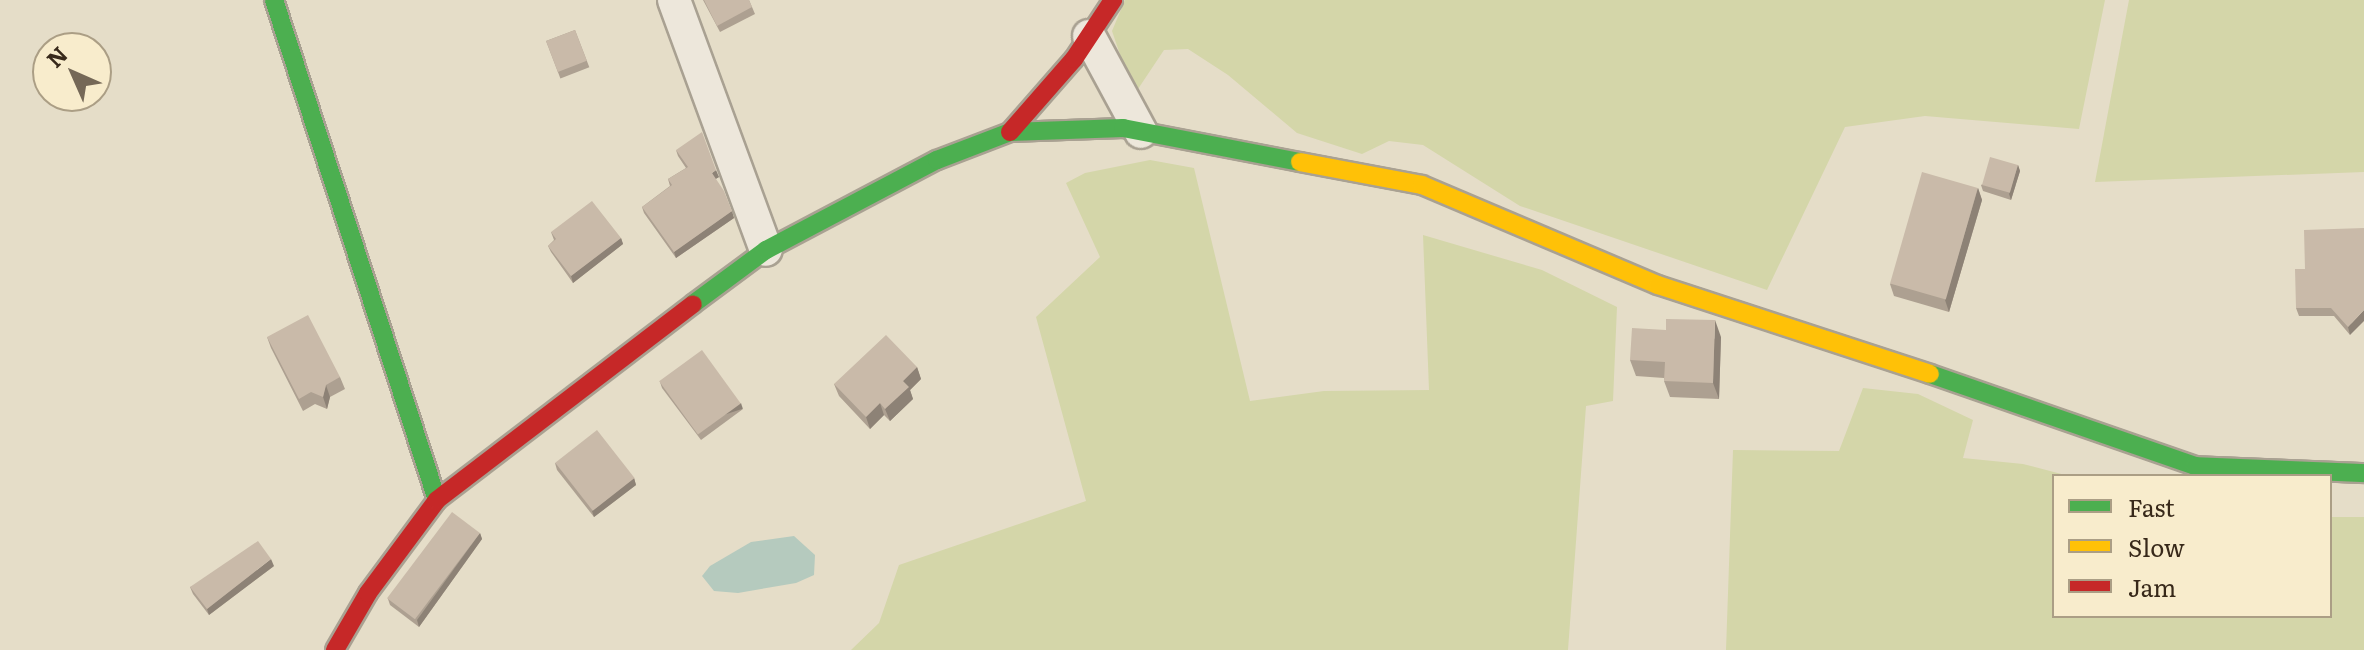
<!DOCTYPE html>
<html>
<head>
<meta charset="utf-8">
<style>
  body { margin:0 }
  #map { position:relative; width:2364px; height:650px; overflow:hidden; background:#e5ddc8; font-family:Literata,serif }
  div>[style] { position:absolute }
  [style*='--x'] { left:calc(var(--x)*1px); top:calc(var(--y)*1px); width:calc(var(--w)*1px); rotate:calc(var(--a)*1deg) }
  .green>* { inset:0; background:#d4d6a9 }
  .water>* { inset:0; background:#b5cabe }
  .roads { filter:drop-shadow(2px 0 #a9a192) drop-shadow(-2px 0 #a9a192) drop-shadow(0 2px #a9a192) drop-shadow(0 -2px #a9a192) }
  .street>* { height:32px; margin:-16px; padding:0 16px; transform-origin:16px; border-radius:16px; background:#ede7db }
  .fast>* { height:18px; margin:-9px; padding:0 9px; transform-origin:9px; border-radius:9px; background:#4caf50 }
  .slow>* { height:18px; margin:-9px; padding:0 9px; transform-origin:9px; border-radius:9px; background:#ffc107 }
  .jam>* { height:18px; margin:-9px; padding:0 9px; transform-origin:9px; border-radius:9px; background:#c62828 }
  .wall>* { inset:0; background:#ada091; transform-origin:0 0 }
  .shaded-wall>* { inset:0; background:#8d8276; transform-origin:0 0 }
  .building>* { inset:0; background:#c9baa9; transform-origin:0 0 }
  span { translate:-50% -50%; white-space:nowrap; text-align:center; line-height:1.15; -webkit-text-stroke:6px #f8eccc; paint-order:stroke }
  .legend { position:absolute; left:2052px; top:474px; width:280px; height:144px; box-sizing:border-box; background:#f8eccc; border:2px solid #ab9e85; margin:0; padding:10px 14px; list-style:none; font-size:24px; color:#38291a }
  .legend li { display:flex; align-items:center; gap:16px; height:40px }
  .legend b { width:40px; border:2px solid #ab9e85 }
  .north { position:absolute; left:32px; top:32px; width:80px; height:80px; box-sizing:border-box; background:#f8eccc; border:2px solid #ab9e85; border-radius:50%; rotate:315deg; font-size:22px; font-weight:700; line-height:32px; text-align:center; color:#38291a }
  .north::after { content:''; display:block; margin:auto; width:28px; height:36px; background:#756857; clip-path:polygon(50% 0,100% 100%,50% 72%,0 100%) }
</style>
</head>
<body>
<div id="map">
  <div class="green">
    <i style="clip-path:polygon(1125px 0,2105px 0,2079px 129px,1925px 116px,1845px 127px,1767px 290px,1520px 206px,1423px 145px,1389px 141px,1362px 154px,1297px 133px,1228px 75px,1188px 49px,1164px 50px,1138px 89px,1129px 81px,1112px 31px)"></i>
    <i style="clip-path:polygon(2129px 0,2364px 0,2364px 172px,2095px 182px)"></i>
    <i style="clip-path:polygon(1150px 160px,1194px 168px,1250px 401px,1324px 391px,1429px 390px,1423px 235px,1542px 270px,1617px 307px,1613px 401px,1586px 406px,1568px 650px,851px 650px,879px 623px,899px 565px,1086px 501px,1036px 317px,1100px 257px,1066px 183px,1085px 173px)"></i>
    <i style="clip-path:polygon(1863px 388px,1918px 394px,1973px 420px,1963px 458px,2023px 464px,2069px 476px,2054px 476px,2054px 616px,2330px 616px,2330px 517px,2364px 517px,2364px 650px,1726px 650px,1733px 450px,1839px 451px)"></i>
  </div>
  <div class="water">
    <i style="clip-path:polygon(794px 536px,815px 555px,814px 575px,796px 583px,738px 593px,714px 591px,702px 576px,710px 566px,751px 542px)"></i>
  </div>
  <div class="roads">
    <div class="street">
      <i style="--x:674;--y:0;--w:266;--a:69.8"></i>
      <i style="--x:1089;--y:36;--w:109;--a:61.6"></i>
    </div>
    <div class="fast">
      <i style="--x:274;--y:0;--w:526;--a:71.94"></i>
      <i style="--x:693;--y:304;--w:91;--a:-36.5"></i>
      <i style="--x:766;--y:250;--w:193;--a:-27.8"></i>
      <i style="--x:937;--y:160;--w:78;--a:-21"></i>
      <i style="--x:1010;--y:132;--w:113;--a:-2"></i>
      <i style="--x:1123;--y:128;--w:180;--a:10.9"></i>
      <i style="--x:1930;--y:374;--w:281;--a:19.1"></i>
      <i style="--x:2195;--y:466;--w:169;--a:2.4"></i>
    </div>
    <div class="slow">
      <i style="--x:1300;--y:162;--w:124;--a:10.7"></i>
      <i style="--x:1422;--y:185;--w:256;--a:23"></i>
      <i style="--x:1658;--y:285;--w:286;--a:18.1"></i>
    </div>
    <div class="jam">
      <i style="--x:1010;--y:132;--w:97;--a:-48.8"></i>
      <i style="--x:1074;--y:59;--w:71;--a:-56.5"></i>
      <i style="--x:335;--y:650;--w:66;--a:-59.9"></i>
      <i style="--x:368;--y:593;--w:116;--a:-53.4"></i>
      <i style="--x:437;--y:500;--w:322;--a:-37.4"></i>
    </div>
  </div>
  <div class="wall">
    <i style="clip-path:polygon(703px 0,749px 0,755px 14px,720px 32px)"></i>
    <i style="left:575px;top:30px;width:40px;height:31px;rotate:69deg"></i>
    <i style="clip-path:polygon(676px 150px,719px 177px,715px 179px,734px 218px,676px 258px,644px 213px,642px 207px,670px 186px,668px 179px,686px 168px,678px 156px)"></i>
    <i style="clip-path:polygon(2018px 165px,2020px 171px,2011px 200px,1983px 191px,1981px 185px)"></i>
    <i style="clip-path:polygon(1978px 188px,1982px 200px,1949px 312px,1894px 296px,1890px 284px)"></i>
    <i style="clip-path:polygon(2364px 228px,2350px 335px,2334px 316px,2299px 316px,2296px 308px,2305px 269px)"></i>
    <i style="clip-path:polygon(551px 232px,621px 238px,623px 244px,573px 283px,551px 252px,548px 246px,554px 240px)"></i>
    <i style="clip-path:polygon(267px 337px,340px 377px,345px 389px,330px 397px,327px 409px,315px 404px,303px 411px,271px 348px)"></i>
    <i style="clip-path:polygon(1721px 337px,1719px 399px,1670px 397px,1664px 381px,1664px 378px,1636px 376px,1630px 360px)"></i>
    <i style="clip-path:polygon(917px 367px,921px 379px,910px 390px,913px 399px,890px 421px,884px 415px,870px 429px,839px 396px,834px 384px)"></i>
    <i style="clip-path:polygon(660px 382px,743px 409px,701px 440px,662px 388px)"></i>
    <i style="clip-path:polygon(555px 463px,634px 478px,636px 485px,594px 517px,557px 470px)"></i>
    <i style="clip-path:polygon(480px 533px,482px 539px,419px 627px,390px 605px,388px 599px)"></i>
    <i style="clip-path:polygon(274px 566px,209px 615px,193px 594px,190px 587px)"></i>
  </div>
  <div class="shaded-wall">
    <i style="clip-path:polygon(2018px 165px,2020px 171px,2011px 200px,2009px 194px)"></i>
    <i style="clip-path:polygon(716px 170px,719px 177px,714px 180px,712px 173px)"></i>
    <i style="clip-path:polygon(1978px 188px,1982px 200px,1949px 312px,1945px 300px)"></i>
    <i style="clip-path:polygon(732px 211px,734px 218px,676px 258px,674px 252px)"></i>
    <i style="clip-path:polygon(621px 238px,623px 244px,573px 283px,571px 276px)"></i>
    <i style="clip-path:polygon(2364px 310px,2364px 321px,2350px 335px,2348px 327px)"></i>
    <i style="clip-path:polygon(1715px 320px,1721px 337px,1719px 399px,1713px 383px)"></i>
    <i style="clip-path:polygon(917px 367px,921px 379px,910px 390px,913px 399px,890px 421px,885px 409px,903px 381px)"></i>
    <i style="clip-path:polygon(326px 385px,330px 397px,327px 409px,323px 397px)"></i>
    <i style="left:741px;top:403px;width:6px;height:52px;rotate:72deg"></i>
    <i style="clip-path:polygon(880px 403px,884px 415px,870px 429px,866px 417px)"></i>
    <i style="clip-path:polygon(634px 478px,636px 485px,594px 517px,592px 511px)"></i>
    <i style="clip-path:polygon(480px 533px,482px 539px,419px 627px,417px 620px)"></i>
    <i style="clip-path:polygon(271px 559px,274px 566px,209px 615px,207px 609px)"></i>
  </div>
  <div class="building">
    <i style="clip-path:polygon(704px 0,749px 0,752px 7px,717px 26px)"></i>
    <i style="left:575px;top:30px;width:33px;height:31px;rotate:69deg"></i>
    <i style="clip-path:polygon(702px 132px,716px 170px,712px 173px,724px 191px,732px 211px,674px 252px,642px 207px,672px 185px,668px 179px,688px 167px,676px 150px)"></i>
    <i style="left:1990px;top:157px;width:29px;height:29px;rotate:16deg"></i>
    <i style="left:1922px;top:172px;width:58px;height:116px;rotate:16deg"></i>
    <i style="clip-path:polygon(592px 201px,621px 238px,571px 276px,548px 246px,556px 239px,551px 232px)"></i>
    <i style="clip-path:polygon(2364px 228px,2364px 310px,2348px 327px,2331px 308px,2296px 308px,2295px 269px,2305px 269px,2304px 230px)"></i>
    <i style="clip-path:polygon(308px 315px,340px 377px,326px 385px,323px 397px,311px 392px,299px 399px,267px 337px)"></i>
    <i style="clip-path:polygon(1666px 319px,1715px 320px,1713px 383px,1664px 381px,1665px 362px,1630px 360px,1632px 328px,1666px 330px)"></i>
    <i style="clip-path:polygon(886px 335px,917px 367px,903px 381px,909px 387px,885px 409px,880px 403px,866px 417px,834px 384px)"></i>
    <i style="left:702px;top:350px;width:66px;height:53px;rotate:54deg"></i>
    <i style="left:597px;top:430px;width:61px;height:53px;rotate:52deg"></i>
    <i style="left:452px;top:512px;width:35px;height:108px;rotate:37deg"></i>
    <i style="clip-path:polygon(258px 541px,271px 559px,207px 609px,190px 587px)"></i>
  </div>
  <ul class="legend">
  <li><b style="height:10px;background:#4caf50"></b>Fast</li>
  <li><b style="height:10px;background:#ffc107"></b>Slow</li>
  <li><b style="height:10px;background:#c62828"></b>Jam</li>
  </ul>
  <div class="north">N</div>
</div>
</body>
</html>
